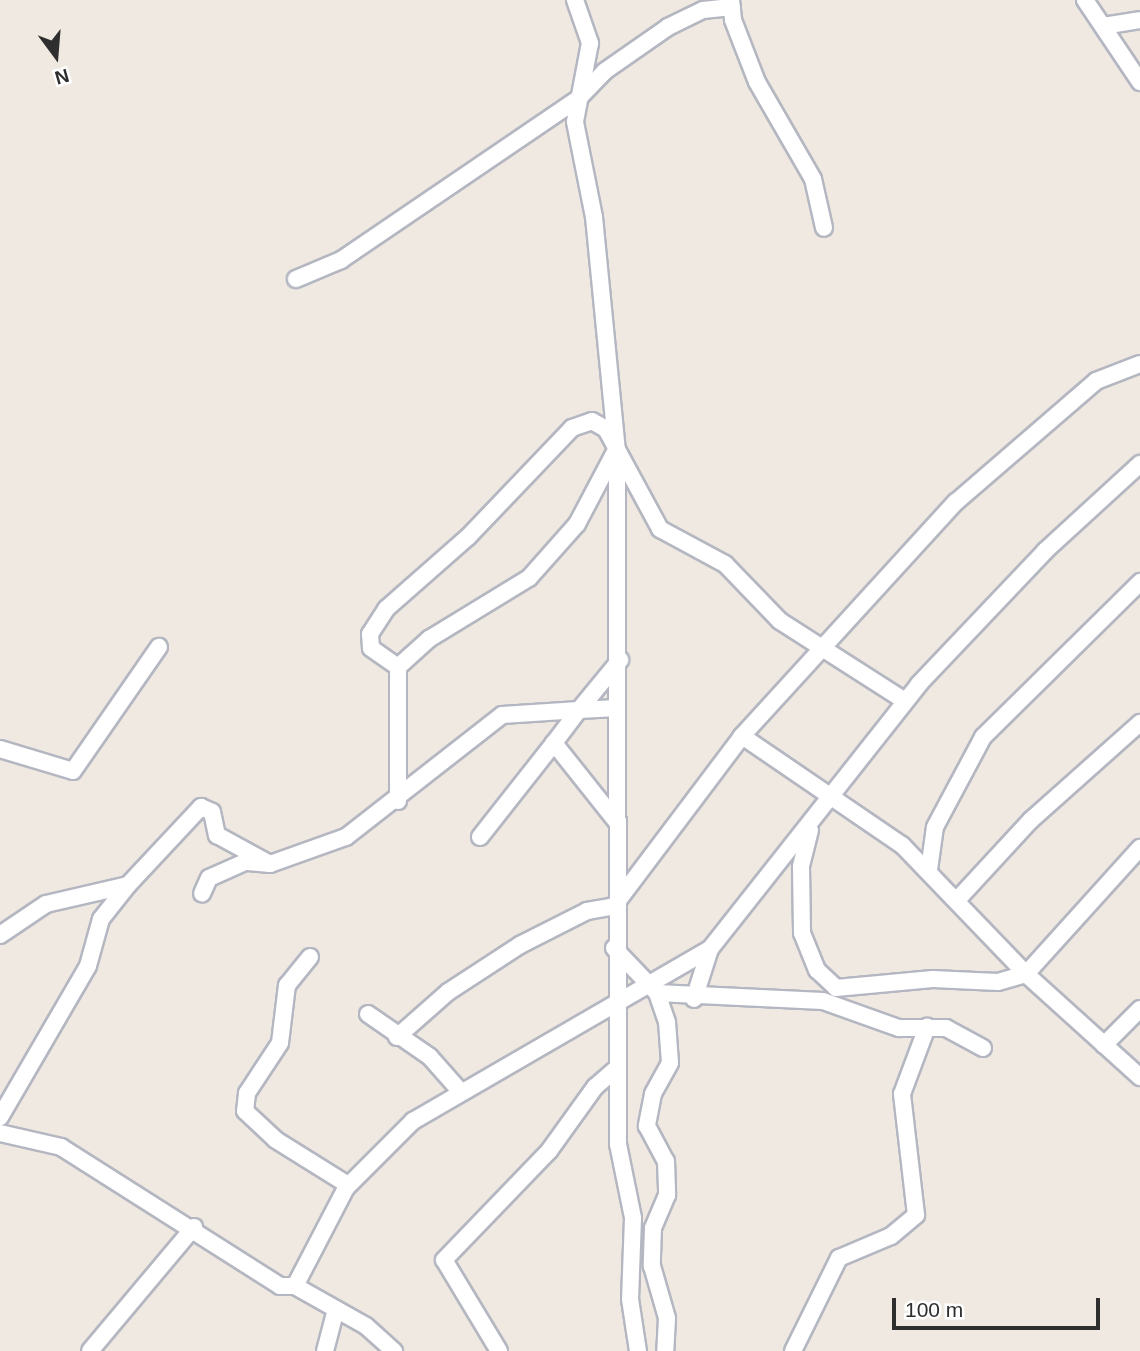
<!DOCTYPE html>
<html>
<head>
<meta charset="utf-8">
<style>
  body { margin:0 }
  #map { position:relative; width:1140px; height:1351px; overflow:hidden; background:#efe9e1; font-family:Arial,sans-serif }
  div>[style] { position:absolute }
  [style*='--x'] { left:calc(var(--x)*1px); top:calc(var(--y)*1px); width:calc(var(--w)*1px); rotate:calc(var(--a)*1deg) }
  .roads { filter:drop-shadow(2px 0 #b4b7c1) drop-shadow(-2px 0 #b4b7c1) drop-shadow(0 2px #b4b7c1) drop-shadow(0 -2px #b4b7c1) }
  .minor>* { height:16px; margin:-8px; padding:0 8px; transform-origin:8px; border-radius:8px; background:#fff }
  span { translate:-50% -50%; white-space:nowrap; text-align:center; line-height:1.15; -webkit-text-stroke:5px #fff; paint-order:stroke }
  .north { position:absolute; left:21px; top:21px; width:70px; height:70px; -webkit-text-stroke:5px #fff; paint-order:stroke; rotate:164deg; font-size:19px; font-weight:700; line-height:28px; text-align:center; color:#2e2e2e }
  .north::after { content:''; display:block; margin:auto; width:24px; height:32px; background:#2e2e2e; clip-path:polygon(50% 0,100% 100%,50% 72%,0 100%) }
  .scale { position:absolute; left:892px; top:1298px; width:208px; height:32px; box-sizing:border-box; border:4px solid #2e2e2e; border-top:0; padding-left:9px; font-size:21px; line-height:24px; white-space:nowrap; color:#2e2e2e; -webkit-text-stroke:5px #fff; paint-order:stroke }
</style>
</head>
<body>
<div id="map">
  <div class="roads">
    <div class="minor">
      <i style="--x:575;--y:0;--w:46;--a:70.8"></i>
      <i style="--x:590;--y:43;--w:80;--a:100.8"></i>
      <i style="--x:575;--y:122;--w:97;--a:78.7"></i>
      <i style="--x:594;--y:217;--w:234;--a:84.4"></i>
      <i style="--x:617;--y:450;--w:694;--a:89.92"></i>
      <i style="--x:618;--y:1144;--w:76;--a:78.5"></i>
      <i style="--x:633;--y:1218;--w:81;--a:92.1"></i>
      <i style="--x:630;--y:1299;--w:53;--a:81.3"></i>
      <i style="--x:731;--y:0;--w:20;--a:84"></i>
      <i style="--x:733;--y:20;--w:66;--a:68.8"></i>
      <i style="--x:757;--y:82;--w:112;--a:60"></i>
      <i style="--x:813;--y:179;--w:50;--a:77.3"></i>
      <i style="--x:1085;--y:0;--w:99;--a:56.1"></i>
      <i style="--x:1103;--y:26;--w:37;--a:-9"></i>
      <i style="--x:296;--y:279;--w:49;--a:-22.9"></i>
      <i style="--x:341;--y:260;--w:287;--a:-34.2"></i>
      <i style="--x:578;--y:99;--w:39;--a:-46"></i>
      <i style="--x:605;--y:71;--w:77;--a:-34.9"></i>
      <i style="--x:668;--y:27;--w:39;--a:-26"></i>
      <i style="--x:703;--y:10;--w:29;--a:-6"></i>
      <i style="--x:398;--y:667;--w:33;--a:-145"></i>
      <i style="--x:371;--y:648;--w:14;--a:-94"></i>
      <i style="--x:370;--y:634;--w:30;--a:-57"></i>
      <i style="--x:386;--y:609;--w:109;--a:-41.3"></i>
      <i style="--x:468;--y:537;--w:151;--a:-46.3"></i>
      <i style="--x:572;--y:428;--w:21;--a:-19"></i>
      <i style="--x:592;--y:421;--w:16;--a:30"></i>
      <i style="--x:606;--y:429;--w:114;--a:61.6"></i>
      <i style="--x:660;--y:529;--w:74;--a:28.3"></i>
      <i style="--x:725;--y:564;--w:79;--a:46"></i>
      <i style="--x:780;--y:621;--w:148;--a:32.6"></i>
      <i style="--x:742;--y:736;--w:194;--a:34.3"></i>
      <i style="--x:902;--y:845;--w:179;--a:46.1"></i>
      <i style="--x:1026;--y:974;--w:154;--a:42.1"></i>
      <i style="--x:0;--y:749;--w:76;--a:16.8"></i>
      <i style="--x:73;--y:771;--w:151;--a:-55.3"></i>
      <i style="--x:398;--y:801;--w:134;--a:-90"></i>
      <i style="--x:398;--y:667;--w:42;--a:-42.1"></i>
      <i style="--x:429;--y:639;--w:117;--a:-31.4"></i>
      <i style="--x:529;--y:578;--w:72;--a:-48.4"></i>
      <i style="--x:577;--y:524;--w:81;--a:-62.2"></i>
      <i style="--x:616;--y:821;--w:100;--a:-128.5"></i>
      <i style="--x:554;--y:743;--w:41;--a:-52.9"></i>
      <i style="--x:579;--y:710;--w:38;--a:-3"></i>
      <i style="--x:810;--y:830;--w:38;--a:104"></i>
      <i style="--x:801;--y:867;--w:66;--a:89.1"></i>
      <i style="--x:802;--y:933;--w:40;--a:68"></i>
      <i style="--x:817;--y:970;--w:26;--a:43"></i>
      <i style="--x:836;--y:988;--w:97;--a:-5.3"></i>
      <i style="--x:933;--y:979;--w:65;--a:2.6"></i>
      <i style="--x:998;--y:982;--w:29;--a:-16"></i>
      <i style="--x:1026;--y:974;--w:170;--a:-47.9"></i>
      <i style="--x:480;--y:837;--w:120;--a:-51.8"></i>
      <i style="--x:270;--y:864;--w:81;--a:-19.6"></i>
      <i style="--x:346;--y:837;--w:198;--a:-38"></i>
      <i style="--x:502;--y:715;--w:77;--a:-3.7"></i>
      <i style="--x:579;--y:710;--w:65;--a:-50.6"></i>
      <i style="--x:929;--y:870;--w:43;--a:-82.1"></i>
      <i style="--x:935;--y:827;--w:102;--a:-61.9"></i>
      <i style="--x:983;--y:737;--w:221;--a:-44.6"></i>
      <i style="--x:128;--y:885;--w:107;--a:-46.9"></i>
      <i style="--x:201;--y:807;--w:12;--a:24"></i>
      <i style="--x:212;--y:812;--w:24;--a:78"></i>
      <i style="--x:217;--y:835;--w:60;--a:28.7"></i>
      <i style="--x:270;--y:864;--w:25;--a:-175"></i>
      <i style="--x:245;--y:862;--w:39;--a:156"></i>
      <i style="--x:209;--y:878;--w:17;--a:114"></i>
      <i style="--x:958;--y:899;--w:108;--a:-47.3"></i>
      <i style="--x:1031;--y:820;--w:146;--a:-41.7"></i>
      <i style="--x:0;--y:935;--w:55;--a:-34"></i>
      <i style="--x:46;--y:904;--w:84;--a:-13"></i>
      <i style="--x:128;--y:885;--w:43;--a:128.5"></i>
      <i style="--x:101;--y:919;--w:49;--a:105.5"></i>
      <i style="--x:88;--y:966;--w:175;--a:120.2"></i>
      <i style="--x:614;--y:948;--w:62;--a:46.3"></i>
      <i style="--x:657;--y:993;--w:166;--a:2.8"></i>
      <i style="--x:823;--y:1001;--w:81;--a:19.6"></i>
      <i style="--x:899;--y:1028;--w:47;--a:0"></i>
      <i style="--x:946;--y:1028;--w:42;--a:28.4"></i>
      <i style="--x:310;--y:957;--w:36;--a:129"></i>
      <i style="--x:287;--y:985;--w:58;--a:96.9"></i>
      <i style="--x:280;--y:1043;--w:60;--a:123.4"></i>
      <i style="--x:247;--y:1093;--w:18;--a:96"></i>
      <i style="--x:245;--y:1111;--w:42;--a:43.1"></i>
      <i style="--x:276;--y:1140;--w:85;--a:32"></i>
      <i style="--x:657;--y:993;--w:31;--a:71"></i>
      <i style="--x:667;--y:1022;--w:41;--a:85.8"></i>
      <i style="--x:670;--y:1063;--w:35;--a:119"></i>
      <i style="--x:653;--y:1094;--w:33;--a:101"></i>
      <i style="--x:647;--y:1126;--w:40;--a:62"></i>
      <i style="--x:666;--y:1161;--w:34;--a:88"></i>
      <i style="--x:667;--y:1195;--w:36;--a:113"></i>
      <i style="--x:653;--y:1228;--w:38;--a:92"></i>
      <i style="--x:652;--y:1266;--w:54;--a:73.9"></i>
      <i style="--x:667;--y:1318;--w:33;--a:93"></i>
      <i style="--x:694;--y:999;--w:52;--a:-72.3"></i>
      <i style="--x:368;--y:1014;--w:75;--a:34.7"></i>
      <i style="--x:430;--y:1057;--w:47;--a:48.5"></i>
      <i style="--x:397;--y:1037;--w:68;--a:-41.4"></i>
      <i style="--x:448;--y:992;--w:86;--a:-33.1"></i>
      <i style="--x:520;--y:945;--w:75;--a:-26.9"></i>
      <i style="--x:587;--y:911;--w:27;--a:-10"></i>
      <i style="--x:614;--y:906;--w:213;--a:-53"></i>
      <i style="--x:742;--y:736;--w:317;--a:-47.6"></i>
      <i style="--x:956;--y:502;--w:185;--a:-40.8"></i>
      <i style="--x:1096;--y:381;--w:47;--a:-21.1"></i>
      <i style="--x:1104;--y:1045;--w:51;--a:-45"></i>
      <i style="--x:0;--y:1133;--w:63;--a:12.9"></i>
      <i style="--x:61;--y:1147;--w:259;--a:32.4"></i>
      <i style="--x:280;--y:1286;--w:15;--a:0"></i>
      <i style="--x:295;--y:1286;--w:110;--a:-62.5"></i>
      <i style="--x:346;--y:1188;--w:95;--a:-45"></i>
      <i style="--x:413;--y:1121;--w:343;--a:-30.1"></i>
      <i style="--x:710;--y:949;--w:337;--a:-51.7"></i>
      <i style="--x:919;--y:684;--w:183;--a:-46.5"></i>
      <i style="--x:1045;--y:551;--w:129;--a:-42.5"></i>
      <i style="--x:295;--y:1286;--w:81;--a:29.4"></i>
      <i style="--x:366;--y:1326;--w:38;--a:42"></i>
      <i style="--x:90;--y:1351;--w:162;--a:-50"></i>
      <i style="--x:325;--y:1351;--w:43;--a:-75.3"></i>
      <i style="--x:499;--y:1351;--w:106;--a:-121.1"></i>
      <i style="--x:444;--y:1260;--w:151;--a:-46.1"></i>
      <i style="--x:549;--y:1151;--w:79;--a:-54.3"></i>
      <i style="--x:595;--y:1087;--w:29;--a:-41"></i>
      <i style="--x:793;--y:1351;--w:104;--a:-63.7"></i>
      <i style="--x:839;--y:1258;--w:56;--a:-22.9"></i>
      <i style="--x:891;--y:1236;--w:33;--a:-40"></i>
      <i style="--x:916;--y:1215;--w:122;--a:-96.6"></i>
      <i style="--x:902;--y:1094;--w:72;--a:-69.5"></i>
    </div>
  </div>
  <div class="north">N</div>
  <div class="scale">100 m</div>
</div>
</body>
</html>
